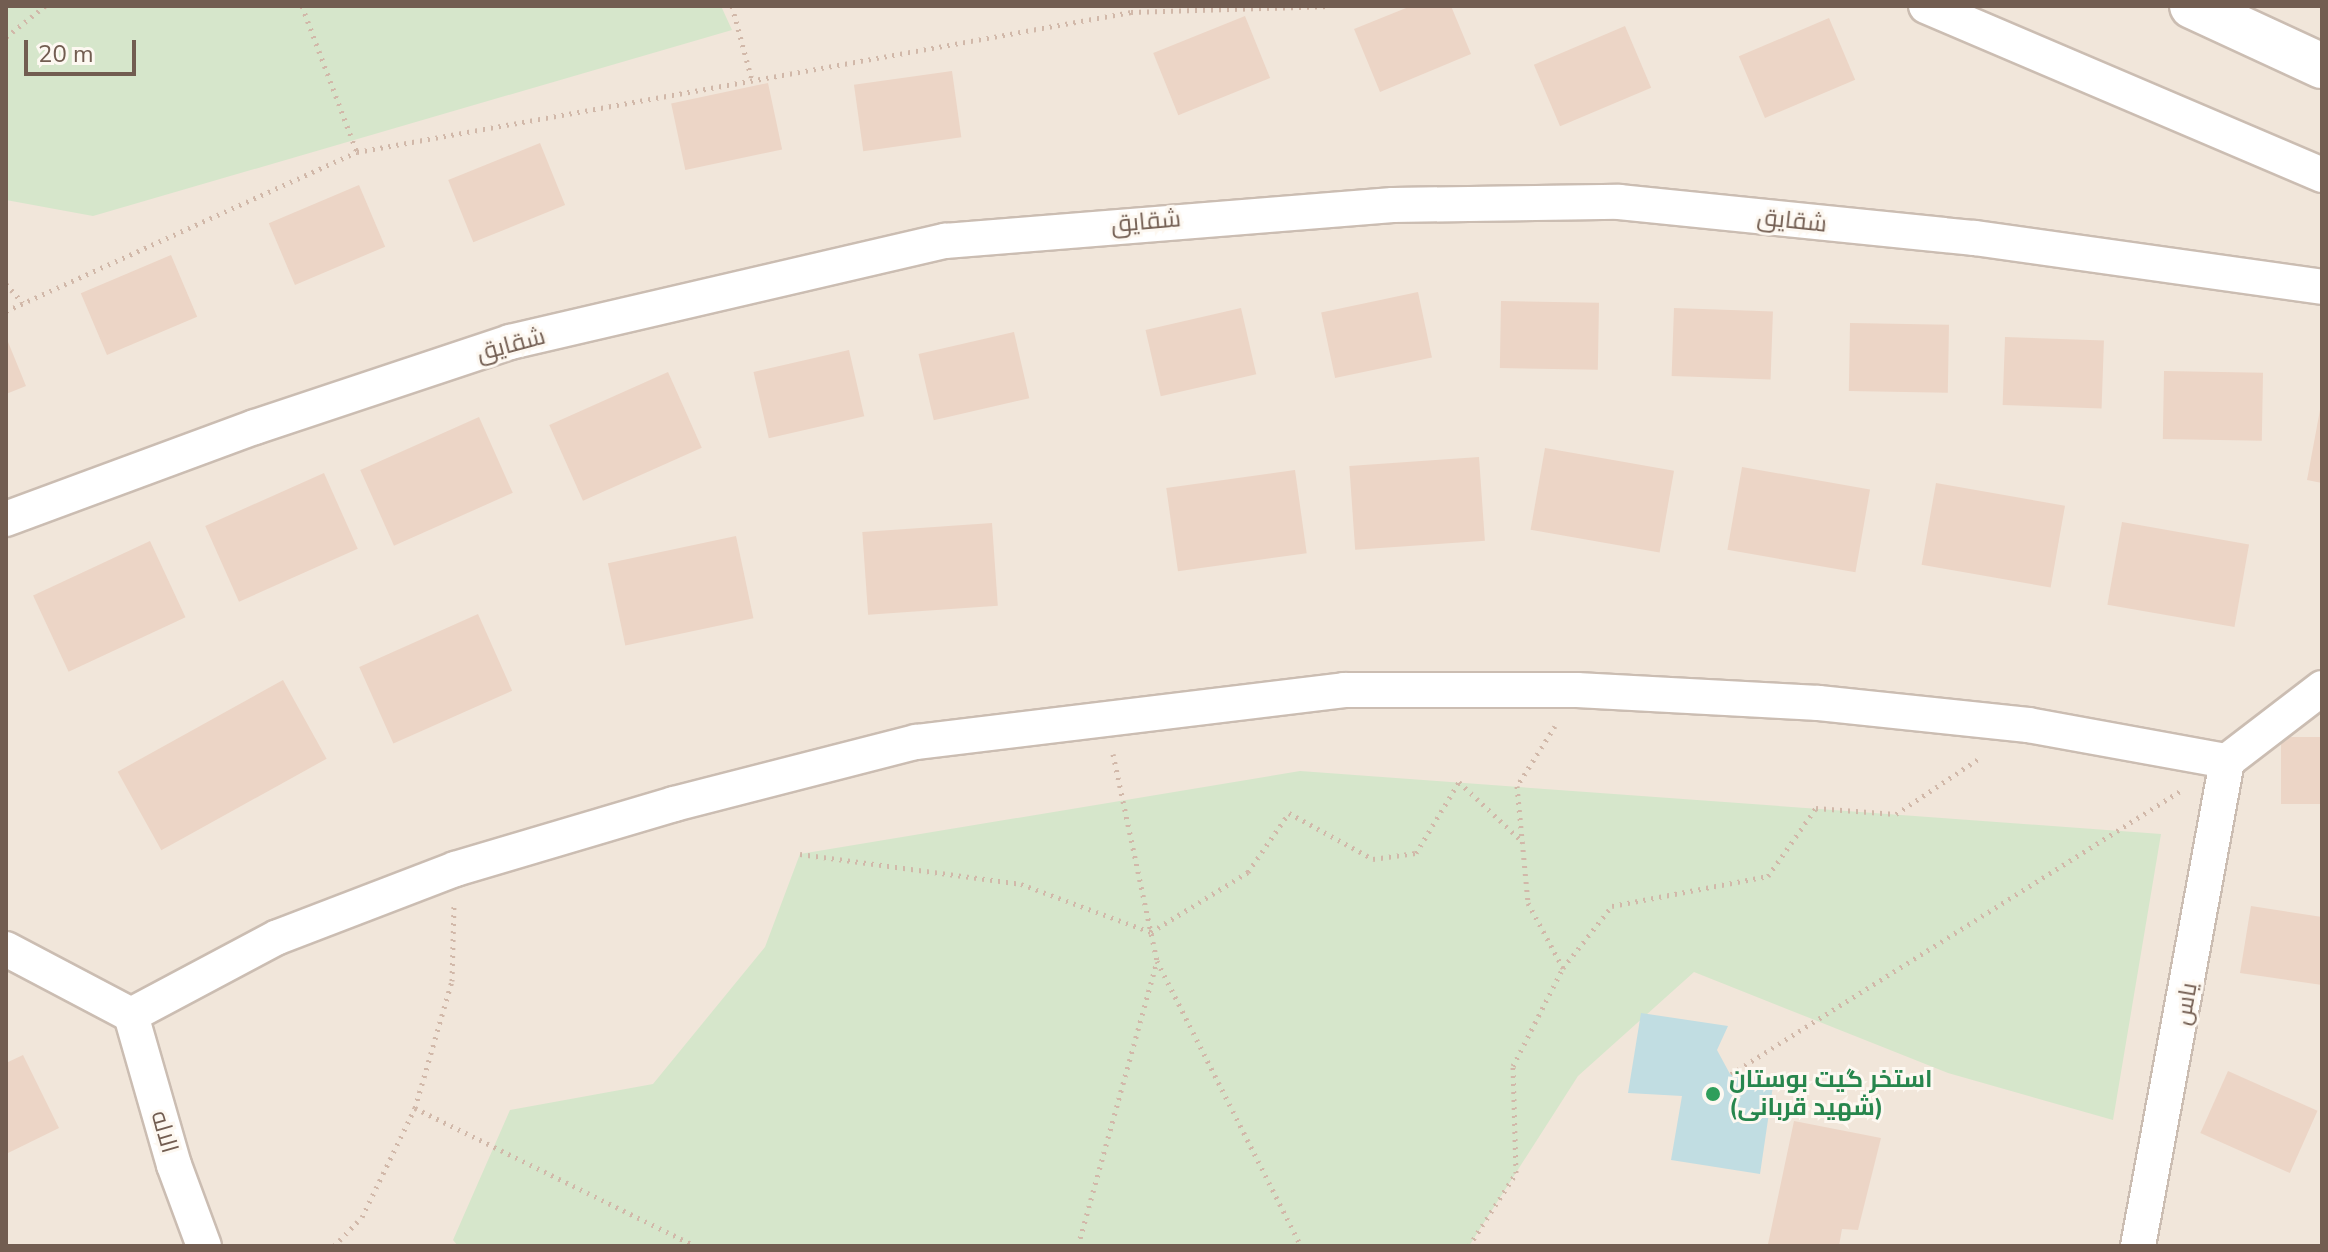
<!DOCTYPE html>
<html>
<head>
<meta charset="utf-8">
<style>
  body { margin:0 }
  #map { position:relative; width:2328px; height:1252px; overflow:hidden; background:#faf4eb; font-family:"Nunito Sans",Cairo,sans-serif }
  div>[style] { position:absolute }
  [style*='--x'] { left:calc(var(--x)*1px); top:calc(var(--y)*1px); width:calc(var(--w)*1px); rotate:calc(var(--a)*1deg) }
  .residential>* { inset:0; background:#f1e6da; transform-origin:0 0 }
  .green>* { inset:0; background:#d6e6cb }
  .water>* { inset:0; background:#c1dde2 }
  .building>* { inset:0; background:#ecd5c6; transform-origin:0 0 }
  .path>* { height:5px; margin-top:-2.5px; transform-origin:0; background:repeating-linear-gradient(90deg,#d1b8a9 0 2px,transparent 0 8px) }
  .roads { filter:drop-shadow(2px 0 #cbbdb2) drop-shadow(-2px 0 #cbbdb2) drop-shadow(0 2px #cbbdb2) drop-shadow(0 -2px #cbbdb2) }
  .street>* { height:34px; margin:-17px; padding:0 17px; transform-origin:17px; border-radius:17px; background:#fff }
  .secondary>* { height:44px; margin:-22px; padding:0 22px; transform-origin:22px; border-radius:22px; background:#fff }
  .dots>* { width:22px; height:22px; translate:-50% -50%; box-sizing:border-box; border:4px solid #fdf8f1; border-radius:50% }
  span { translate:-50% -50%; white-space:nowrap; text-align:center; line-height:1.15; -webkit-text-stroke:6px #fdf8f1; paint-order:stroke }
  .street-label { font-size:24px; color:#725d51 }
  .leisure-label { font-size:24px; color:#27864d; font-weight:700 }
  .left { translate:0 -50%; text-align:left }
  .frame { position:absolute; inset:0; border:8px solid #725d51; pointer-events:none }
  .scale { position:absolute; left:24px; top:40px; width:112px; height:36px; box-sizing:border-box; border:4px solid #725d51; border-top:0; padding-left:10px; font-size:24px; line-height:28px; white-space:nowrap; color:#725d51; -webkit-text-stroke:6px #fdf8f1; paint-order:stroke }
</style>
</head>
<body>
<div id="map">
  <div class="residential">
    <i style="left:6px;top:6px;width:2316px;height:1240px"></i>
  </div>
  <div class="green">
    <i style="clip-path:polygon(6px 6px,721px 6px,732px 30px,93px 216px,6px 200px)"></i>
    <i style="clip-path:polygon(1300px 771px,2161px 834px,2113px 1120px,1948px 1073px,1694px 972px,1578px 1076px,1469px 1246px,458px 1246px,453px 1240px,510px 1110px,653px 1084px,765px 947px,800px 854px)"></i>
  </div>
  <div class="water">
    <i style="clip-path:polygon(1641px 1013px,1728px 1026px,1717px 1050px,1730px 1074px,1774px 1079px,1760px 1174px,1671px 1160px,1682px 1096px,1628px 1093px)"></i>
  </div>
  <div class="building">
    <i style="clip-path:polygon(1411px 6px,1451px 6px,1471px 54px,1380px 92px,1354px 29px)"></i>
    <i style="left:1245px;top:16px;width:67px;height:99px;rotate:68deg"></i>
    <i style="left:1829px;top:18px;width:67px;height:98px;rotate:67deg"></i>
    <i style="left:1625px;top:26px;width:67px;height:99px;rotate:67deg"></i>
    <i style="left:952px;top:71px;width:67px;height:99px;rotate:82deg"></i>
    <i style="left:768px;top:83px;width:68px;height:99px;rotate:78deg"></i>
    <i style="left:540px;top:143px;width:67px;height:99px;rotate:68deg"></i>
    <i style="left:359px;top:185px;width:67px;height:98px;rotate:67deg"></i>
    <i style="left:171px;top:255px;width:67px;height:98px;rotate:67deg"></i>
    <i style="left:1418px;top:292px;width:67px;height:99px;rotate:78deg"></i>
    <i style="left:1501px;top:301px;width:98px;height:67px;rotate:1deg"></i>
    <i style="left:1241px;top:308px;width:68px;height:98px;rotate:77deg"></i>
    <i style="left:1674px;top:308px;width:99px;height:68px;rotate:2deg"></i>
    <i style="left:1850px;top:323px;width:99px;height:68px;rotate:1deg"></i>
    <i style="left:1014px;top:332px;width:68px;height:98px;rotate:77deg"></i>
    <i style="clip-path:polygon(6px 337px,26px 386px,6px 394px)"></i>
    <i style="left:2005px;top:337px;width:99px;height:68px;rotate:2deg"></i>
    <i style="left:849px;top:350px;width:68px;height:98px;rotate:77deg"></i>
    <i style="left:2164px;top:371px;width:99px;height:68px;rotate:1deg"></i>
    <i style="left:668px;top:372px;width:83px;height:130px;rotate:66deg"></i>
    <i style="clip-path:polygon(2320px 410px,2322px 410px,2322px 483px,2307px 480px)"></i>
    <i style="left:479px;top:417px;width:83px;height:130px;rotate:66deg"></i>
    <i style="left:1545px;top:448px;width:131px;height:83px;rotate:10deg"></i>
    <i style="left:1479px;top:457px;width:84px;height:130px;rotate:86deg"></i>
    <i style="left:1742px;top:467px;width:130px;height:84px;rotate:10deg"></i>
    <i style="left:1295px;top:470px;width:84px;height:130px;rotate:82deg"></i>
    <i style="left:324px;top:473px;width:83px;height:130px;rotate:66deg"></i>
    <i style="left:1936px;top:483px;width:131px;height:83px;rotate:10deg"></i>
    <i style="left:2122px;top:522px;width:129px;height:84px;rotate:10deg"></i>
    <i style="left:992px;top:523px;width:83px;height:130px;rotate:86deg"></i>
    <i style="left:736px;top:536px;width:84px;height:131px;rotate:78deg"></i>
    <i style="left:150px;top:541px;width:84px;height:129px;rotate:65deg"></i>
    <i style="left:478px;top:614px;width:84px;height:130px;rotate:66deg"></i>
    <i style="left:283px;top:680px;width:90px;height:189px;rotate:61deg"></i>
    <i style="left:2322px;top:737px;width:67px;height:41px;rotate:90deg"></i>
    <i style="clip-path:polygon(2251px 906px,2322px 917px,2322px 985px,2240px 973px)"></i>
    <i style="clip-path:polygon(23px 1055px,59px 1128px,6px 1154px,6px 1063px)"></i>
    <i style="left:2228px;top:1071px;width:98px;height:68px;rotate:24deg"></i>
    <i style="clip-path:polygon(1794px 1121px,1881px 1138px,1858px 1230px,1842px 1229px,1839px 1246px,1768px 1244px)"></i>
  </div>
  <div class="path">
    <i style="--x:302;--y:6;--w:156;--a:69.4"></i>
    <i style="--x:732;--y:6;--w:77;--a:74.9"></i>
    <i style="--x:6;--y:37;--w:50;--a:-38.5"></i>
    <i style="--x:6;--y:284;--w:25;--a:48"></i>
    <i style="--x:6;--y:311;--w:385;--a:-24.4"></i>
    <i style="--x:357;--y:152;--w:787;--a:-10.25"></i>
    <i style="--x:1131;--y:12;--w:198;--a:-1.7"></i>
    <i style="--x:1555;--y:726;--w:71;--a:122.3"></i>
    <i style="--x:1517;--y:786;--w:118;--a:84.6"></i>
    <i style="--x:1528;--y:903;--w:74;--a:61.7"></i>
    <i style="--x:1113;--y:754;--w:212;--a:78"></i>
    <i style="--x:1157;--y:961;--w:319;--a:63.2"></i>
    <i style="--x:800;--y:854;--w:223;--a:7.7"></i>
    <i style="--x:1021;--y:884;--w:139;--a:20.3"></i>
    <i style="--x:1151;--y:932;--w:114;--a:-31.7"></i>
    <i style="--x:1248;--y:872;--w:72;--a:-55.2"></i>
    <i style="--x:1289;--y:813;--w:96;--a:28.7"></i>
    <i style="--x:1373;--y:859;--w:43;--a:-7.9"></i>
    <i style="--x:1416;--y:853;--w:83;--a:-58.8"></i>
    <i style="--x:1459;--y:782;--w:88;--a:43.2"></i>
    <i style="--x:1731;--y:1074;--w:533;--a:-32.2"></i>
    <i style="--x:415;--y:1108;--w:132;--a:-73.8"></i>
    <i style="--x:452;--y:981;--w:75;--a:-88.5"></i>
    <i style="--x:334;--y:1246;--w:40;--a:-46"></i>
    <i style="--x:362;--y:1217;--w:121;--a:-64.1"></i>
    <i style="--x:415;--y:1108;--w:312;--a:26.2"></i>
    <i style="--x:1078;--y:1246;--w:295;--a:-74.5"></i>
    <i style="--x:1469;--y:1246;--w:87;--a:-57.2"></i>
    <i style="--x:1516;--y:1173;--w:107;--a:-91.6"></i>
    <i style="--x:1513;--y:1066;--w:110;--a:-63"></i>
    <i style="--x:1563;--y:968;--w:79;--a:-51.7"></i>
    <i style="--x:1612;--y:906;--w:159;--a:-10.9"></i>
    <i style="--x:1768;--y:876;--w:83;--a:-54.8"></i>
    <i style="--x:1816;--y:808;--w:80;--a:4.3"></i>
    <i style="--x:1896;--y:814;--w:102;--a:-33.8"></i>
  </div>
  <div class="roads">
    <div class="street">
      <i style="--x:1926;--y:6;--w:431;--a:23.1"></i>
      <i style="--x:6;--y:519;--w:265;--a:-20.3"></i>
      <i style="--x:255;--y:427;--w:269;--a:-18.4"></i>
      <i style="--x:510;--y:342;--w:447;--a:-13.1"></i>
      <i style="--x:945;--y:241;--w:449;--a:-4.6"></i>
      <i style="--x:1393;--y:205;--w:226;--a:-0.8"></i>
      <i style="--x:1619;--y:202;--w:358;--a:5.8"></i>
      <i style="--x:1975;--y:238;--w:350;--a:8"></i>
      <i style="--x:6;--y:949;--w:141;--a:27.8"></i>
      <i style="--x:131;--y:1015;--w:166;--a:-28"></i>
      <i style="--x:278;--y:937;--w:190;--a:-21"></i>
      <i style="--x:455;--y:869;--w:228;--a:-16.5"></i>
      <i style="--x:674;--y:804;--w:250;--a:-14.4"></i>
      <i style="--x:916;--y:742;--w:431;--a:-6.9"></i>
      <i style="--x:1344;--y:690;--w:233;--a:0"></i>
      <i style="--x:1577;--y:690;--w:242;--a:3.1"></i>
      <i style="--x:1819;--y:703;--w:210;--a:6"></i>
      <i style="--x:2028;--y:725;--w:202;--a:10.3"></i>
      <i style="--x:2227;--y:761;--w:120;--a:-37.5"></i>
      <i style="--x:131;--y:1015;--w:156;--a:74"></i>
      <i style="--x:174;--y:1165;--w:86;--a:69.7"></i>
      <i style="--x:2138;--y:1246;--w:493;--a:-79.6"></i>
    </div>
    <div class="secondary">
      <i style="--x:2192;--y:6;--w:143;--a:24.8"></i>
    </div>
  </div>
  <div class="dots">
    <i style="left:1713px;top:1094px;background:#2e9e5b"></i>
  </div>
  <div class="street-label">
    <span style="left:1792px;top:221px;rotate:6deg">شقایق</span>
    <span style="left:1146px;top:222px;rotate:-5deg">شقایق</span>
    <span style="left:511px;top:345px;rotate:-15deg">شقایق</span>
    <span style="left:2186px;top:1004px;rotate:-80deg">یاس</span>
    <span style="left:164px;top:1132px;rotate:74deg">الاله</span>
  </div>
  <div class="leisure-label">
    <span class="left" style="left:1729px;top:1094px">استخر گیت بوستان<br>(شهید قربانی)</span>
  </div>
  <div class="frame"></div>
  <div class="scale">20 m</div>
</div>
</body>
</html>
